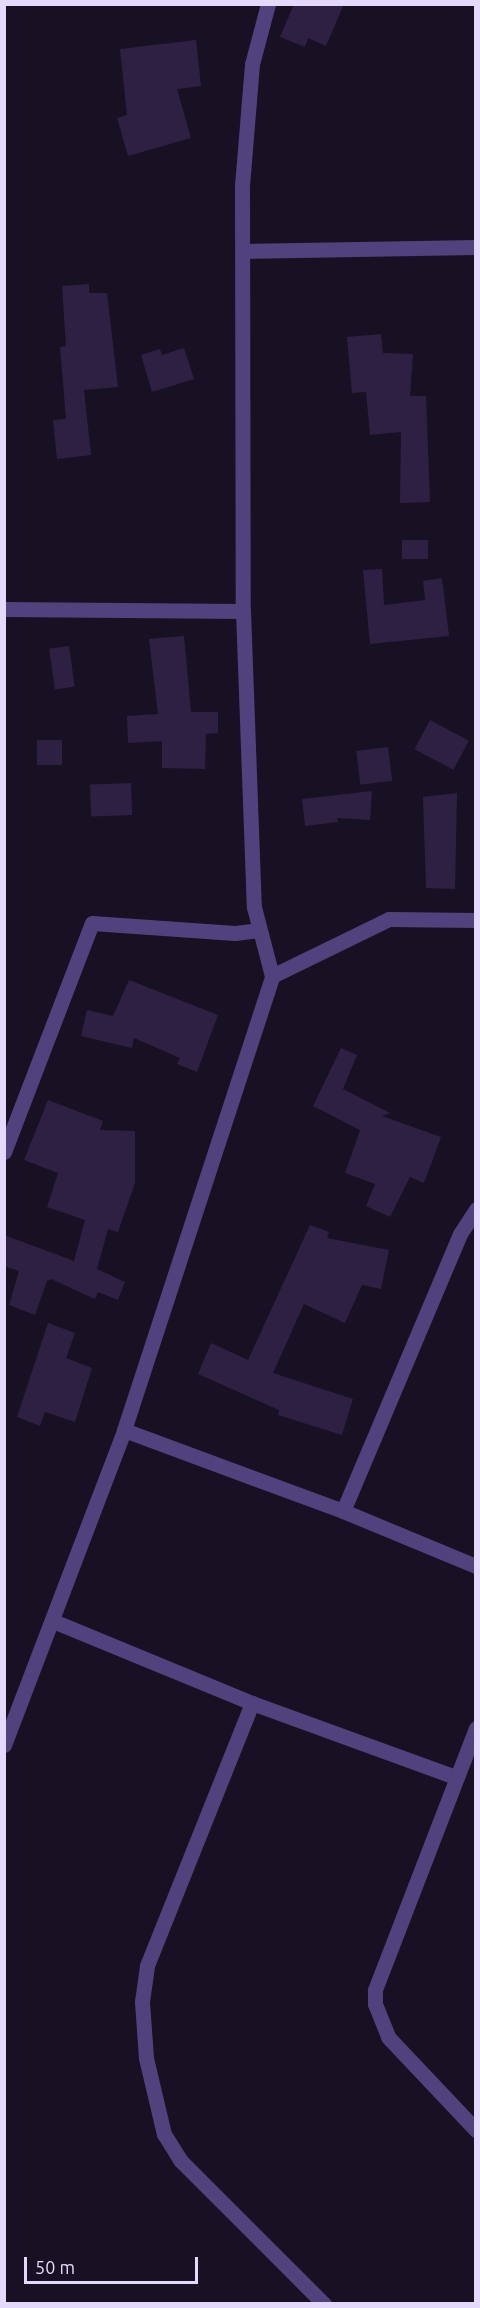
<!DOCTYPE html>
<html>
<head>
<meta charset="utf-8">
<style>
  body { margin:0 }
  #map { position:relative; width:480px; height:2308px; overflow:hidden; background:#181123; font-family:Ubuntu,sans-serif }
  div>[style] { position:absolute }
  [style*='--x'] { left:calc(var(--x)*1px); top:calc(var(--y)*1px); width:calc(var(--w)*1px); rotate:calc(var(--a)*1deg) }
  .building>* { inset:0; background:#2e2042; transform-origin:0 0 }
  .minor>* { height:15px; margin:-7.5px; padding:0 7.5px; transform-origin:7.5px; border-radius:7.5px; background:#51427d }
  span { translate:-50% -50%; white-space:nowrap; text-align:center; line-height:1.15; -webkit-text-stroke:5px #181123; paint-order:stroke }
  .frame { position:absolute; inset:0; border:6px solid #e4d9fa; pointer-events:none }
  .scale { position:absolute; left:24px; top:2257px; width:174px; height:27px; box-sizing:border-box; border:3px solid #e4d9fa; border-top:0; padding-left:8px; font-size:18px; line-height:21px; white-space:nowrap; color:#e4d9fa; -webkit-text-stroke:4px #181123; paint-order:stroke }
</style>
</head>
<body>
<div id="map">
  <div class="building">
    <i style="clip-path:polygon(294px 4px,344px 4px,326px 46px,308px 38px,305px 47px,280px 37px)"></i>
    <i style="clip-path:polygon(196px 40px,201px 86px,177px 89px,191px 138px,128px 156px,117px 118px,127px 115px,120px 49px)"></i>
    <i style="clip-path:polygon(89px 284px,89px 293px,107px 293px,118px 387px,84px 390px,91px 455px,57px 459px,53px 420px,66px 419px,60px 347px,66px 346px,62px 286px)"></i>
    <i style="clip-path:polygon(381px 334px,383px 353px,413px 354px,410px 396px,426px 396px,430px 502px,400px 503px,401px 432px,370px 435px,366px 392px,352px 393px,347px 337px)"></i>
    <i style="clip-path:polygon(184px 348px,194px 379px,152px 392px,141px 355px,160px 349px,162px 355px)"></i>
    <i style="left:402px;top:540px;width:26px;height:19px"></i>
    <i style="clip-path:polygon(382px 569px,384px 605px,425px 600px,423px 581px,442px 578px,449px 636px,370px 644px,363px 570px)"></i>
    <i style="clip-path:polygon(184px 636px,191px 712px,218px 712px,218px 733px,206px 734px,205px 769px,162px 768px,162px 741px,128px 743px,127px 716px,158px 714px,149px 639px)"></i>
    <i style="left:69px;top:646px;width:41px;height:20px;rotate:82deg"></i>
    <i style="left:430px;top:720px;width:44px;height:33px;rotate:28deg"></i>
    <i style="left:37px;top:740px;width:25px;height:25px"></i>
    <i style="left:388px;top:747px;width:34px;height:32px;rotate:83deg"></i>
    <i style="left:131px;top:783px;width:32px;height:41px;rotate:88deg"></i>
    <i style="clip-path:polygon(372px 791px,370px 820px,337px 818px,338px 822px,305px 826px,302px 799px)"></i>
    <i style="clip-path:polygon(457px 793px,455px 889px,426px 888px,423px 797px)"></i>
    <i style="clip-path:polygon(129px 980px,218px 1015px,197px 1072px,177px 1064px,180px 1058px,134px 1038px,132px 1048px,81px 1036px,87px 1010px,113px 1016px)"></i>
    <i style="clip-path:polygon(341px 1048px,357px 1055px,343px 1089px,390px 1113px,382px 1116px,441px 1137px,424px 1183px,410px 1177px,390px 1217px,366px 1206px,375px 1184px,345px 1173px,360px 1130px,313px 1106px)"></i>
    <i style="clip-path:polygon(48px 1100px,103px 1121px,100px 1130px,135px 1131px,135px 1183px,118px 1232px,108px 1229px,97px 1269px,125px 1282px,118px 1300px,98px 1292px,95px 1299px,51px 1279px,47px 1281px,35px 1315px,9px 1305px,19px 1271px,4px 1266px,4px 1235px,74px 1261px,85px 1220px,47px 1207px,58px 1173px,24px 1160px)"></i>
    <i style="clip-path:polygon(310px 1225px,329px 1232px,327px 1238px,389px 1250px,381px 1289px,362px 1285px,345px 1323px,304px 1304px,273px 1373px,353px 1399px,342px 1435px,278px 1415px,279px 1410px,198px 1374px,211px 1343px,248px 1360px)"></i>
    <i style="clip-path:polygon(48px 1323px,75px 1333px,66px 1358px,92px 1368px,75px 1422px,45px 1412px,40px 1426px,17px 1417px)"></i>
  </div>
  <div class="minor">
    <i style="--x:268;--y:4;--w:62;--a:104.9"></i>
    <i style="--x:252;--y:64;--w:121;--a:94.7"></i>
    <i style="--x:242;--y:185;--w:426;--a:89.9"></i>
    <i style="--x:243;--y:611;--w:296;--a:87.9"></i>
    <i style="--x:254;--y:907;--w:71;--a:75.4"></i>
    <i style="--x:244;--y:251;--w:232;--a:-1"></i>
    <i style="--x:4;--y:609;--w:239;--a:0.5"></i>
    <i style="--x:4;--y:1152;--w:245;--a:-69"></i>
    <i style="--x:92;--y:923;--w:143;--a:4"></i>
    <i style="--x:235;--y:933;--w:23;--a:-7"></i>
    <i style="--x:124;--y:1430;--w:233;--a:20.3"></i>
    <i style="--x:343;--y:1511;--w:144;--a:22.5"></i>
    <i style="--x:343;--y:1511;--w:301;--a:-67.1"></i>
    <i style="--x:460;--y:1234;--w:30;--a:-57"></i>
    <i style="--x:53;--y:1621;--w:215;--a:22.4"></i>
    <i style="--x:252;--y:1703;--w:216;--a:20"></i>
    <i style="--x:252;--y:1703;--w:283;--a:111.8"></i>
    <i style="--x:147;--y:1966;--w:36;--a:98"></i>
    <i style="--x:142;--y:2002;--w:56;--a:85.9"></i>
    <i style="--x:146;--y:2058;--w:78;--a:76.7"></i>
    <i style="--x:164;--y:2134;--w:31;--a:58"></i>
    <i style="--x:180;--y:2160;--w:204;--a:45"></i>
    <i style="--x:476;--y:1728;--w:281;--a:111.1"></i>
    <i style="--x:375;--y:1990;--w:14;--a:90"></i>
    <i style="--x:375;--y:2004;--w:35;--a:68"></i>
    <i style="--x:388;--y:2037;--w:128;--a:46.6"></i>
    <i style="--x:4;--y:1745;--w:337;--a:-69.1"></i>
    <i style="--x:124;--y:1430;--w:478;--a:-71.9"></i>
    <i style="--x:272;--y:976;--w:130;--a:-26"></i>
    <i style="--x:389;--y:919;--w:87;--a:0.7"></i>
  </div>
  <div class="frame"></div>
  <div class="scale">50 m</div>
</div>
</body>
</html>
